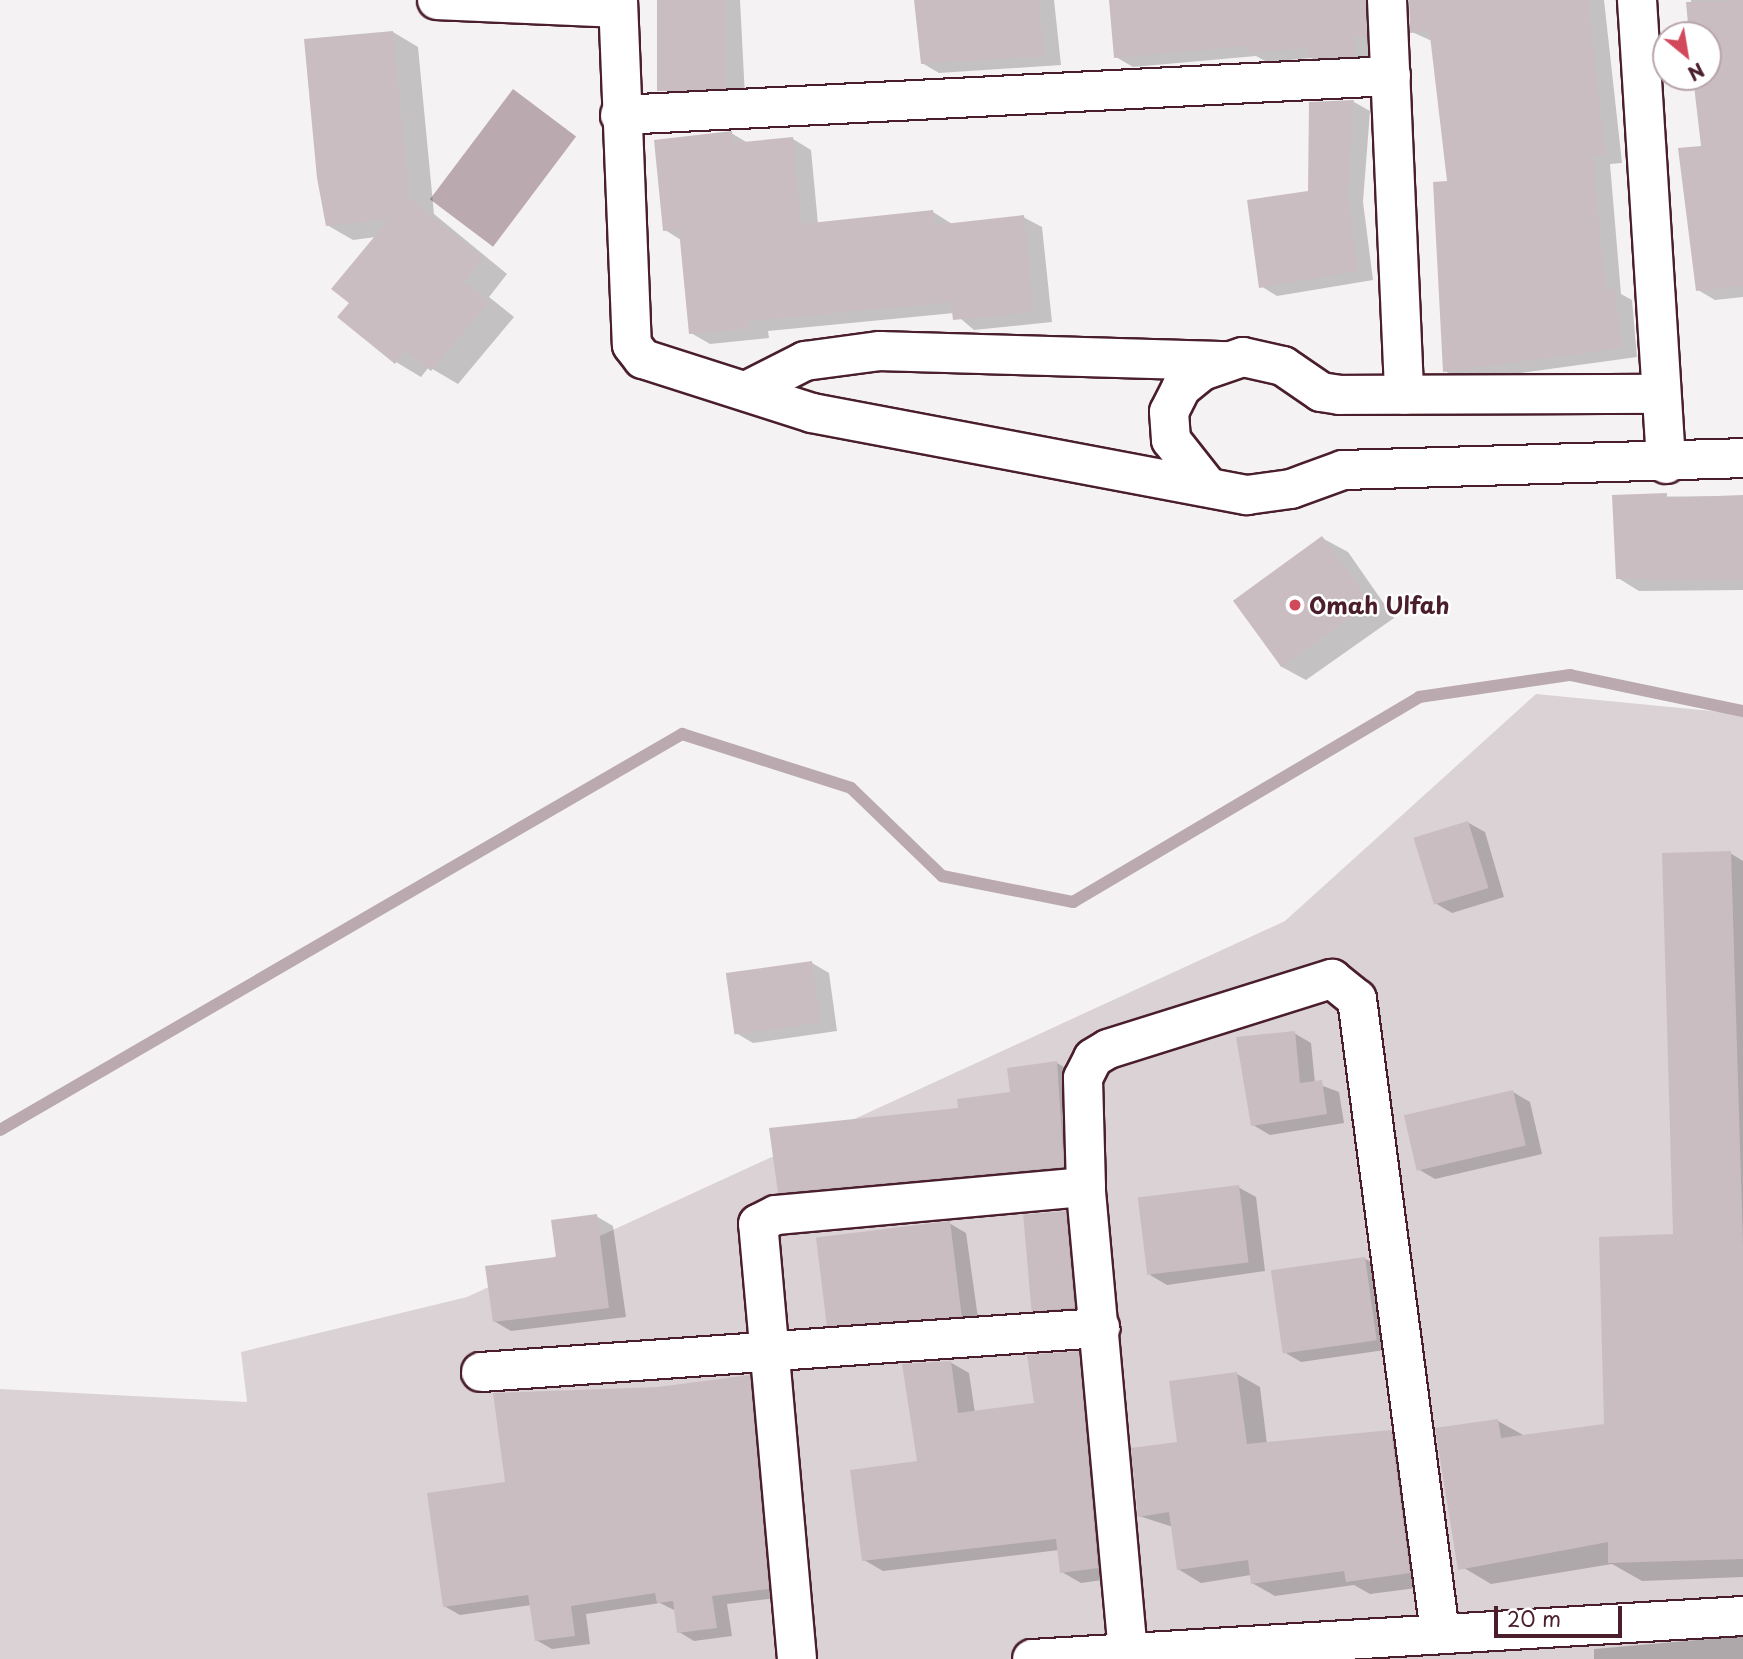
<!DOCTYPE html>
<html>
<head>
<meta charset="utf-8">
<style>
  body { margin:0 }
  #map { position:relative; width:1743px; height:1659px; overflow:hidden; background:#f4f2f2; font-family:"Playpen Sans",sans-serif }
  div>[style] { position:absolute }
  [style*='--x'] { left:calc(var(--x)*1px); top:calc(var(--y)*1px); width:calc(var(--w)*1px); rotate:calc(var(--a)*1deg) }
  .green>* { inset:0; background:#dbd2d5 }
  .water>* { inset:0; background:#baa9ae; transform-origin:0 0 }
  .shadow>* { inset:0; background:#0003 }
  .stream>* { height:12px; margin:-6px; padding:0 6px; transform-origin:6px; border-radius:6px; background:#baa9ae }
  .building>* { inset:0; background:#cabdc1; transform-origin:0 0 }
  .roads { filter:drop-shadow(2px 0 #4a1f2b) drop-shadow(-2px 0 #4a1f2b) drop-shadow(0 2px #4a1f2b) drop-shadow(0 -2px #4a1f2b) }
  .street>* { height:38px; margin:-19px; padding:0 19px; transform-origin:19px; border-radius:19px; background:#fff }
  .dots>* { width:19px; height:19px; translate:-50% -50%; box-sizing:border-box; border:4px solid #fff; border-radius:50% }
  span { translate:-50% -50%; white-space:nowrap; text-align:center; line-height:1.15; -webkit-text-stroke:5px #fff; paint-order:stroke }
  .poi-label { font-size:23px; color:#4a1f2b; font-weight:700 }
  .left { translate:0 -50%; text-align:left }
  .north { position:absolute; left:1652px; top:21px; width:70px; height:70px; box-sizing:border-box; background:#fff; border:2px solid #b7a5aa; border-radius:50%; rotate:150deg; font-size:19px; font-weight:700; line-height:28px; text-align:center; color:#4a1f2b }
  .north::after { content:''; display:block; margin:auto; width:24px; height:32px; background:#d1495b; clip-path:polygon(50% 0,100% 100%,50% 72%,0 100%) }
  .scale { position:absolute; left:1494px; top:1606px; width:128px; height:32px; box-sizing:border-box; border:4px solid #4a1f2b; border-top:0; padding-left:9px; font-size:21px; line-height:24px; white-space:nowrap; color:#4a1f2b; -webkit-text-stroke:5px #fff; paint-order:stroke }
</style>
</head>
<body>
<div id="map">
  <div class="green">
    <i style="clip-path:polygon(1536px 694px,1743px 714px,1743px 1659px,0 1659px,0 1389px,247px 1402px,241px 1352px,467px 1297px,1285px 921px)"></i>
  </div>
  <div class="water">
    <i style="left:513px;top:89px;width:79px;height:138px;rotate:37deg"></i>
  </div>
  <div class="shadow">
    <i style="clip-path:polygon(659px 0,740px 0,745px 97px,684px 100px,667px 90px)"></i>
    <i style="clip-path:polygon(916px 0,1054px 0,1061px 65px,939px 73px,922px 63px)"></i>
    <i style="clip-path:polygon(1110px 0,1385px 0,1371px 65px,1327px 67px,1311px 58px,1267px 62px,1256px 56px,1133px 67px,1116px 57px)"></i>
    <i style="clip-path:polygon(1411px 0,1604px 0,1622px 163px,1610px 164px,1621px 294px,1632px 300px,1637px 357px,1462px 381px,1445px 371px,1449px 182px,1432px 41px,1412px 32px)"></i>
    <i style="clip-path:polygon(1691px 0,1743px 0,1743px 297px,1715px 300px,1698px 290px,1703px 147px,1697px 77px,1708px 77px,1708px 35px,1694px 35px)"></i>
    <i style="clip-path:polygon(393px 32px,418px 47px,434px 214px,507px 274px,489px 297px,514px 317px,458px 384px,429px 367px,421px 377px,396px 362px,352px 303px,376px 237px,353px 240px,327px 225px)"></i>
    <i style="clip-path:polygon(1354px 102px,1370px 111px,1363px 202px,1373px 280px,1277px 296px,1261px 286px)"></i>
    <i style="clip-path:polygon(731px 133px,748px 143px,793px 139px,811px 150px,818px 224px,933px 212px,952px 224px,1023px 217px,1042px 227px,1052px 322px,974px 330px,954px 313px,768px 331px,769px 338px,710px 344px,691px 333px,681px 240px,665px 230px)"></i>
    <i style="clip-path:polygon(1743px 496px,1743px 590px,1639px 591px,1618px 578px,1614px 497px)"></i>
    <i style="clip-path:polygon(1322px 538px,1348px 552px,1394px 618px,1306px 680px,1280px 666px)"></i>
    <i style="clip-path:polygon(1467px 822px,1485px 832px,1504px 897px,1452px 913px,1435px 903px)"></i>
    <i style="clip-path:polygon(1730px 853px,1743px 861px,1743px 1577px,1642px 1581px,1612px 1564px,1491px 1584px,1459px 1565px,1498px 1421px,1525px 1436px,1606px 1425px,1675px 1236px)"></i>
    <i style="clip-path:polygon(812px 963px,829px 973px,837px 1031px,753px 1043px,736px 1033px)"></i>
    <i style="clip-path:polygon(1294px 1033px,1311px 1043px,1315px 1083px,1339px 1092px,1344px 1123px,1270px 1135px,1253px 1125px)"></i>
    <i style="clip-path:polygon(1057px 1063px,1074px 1073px,1080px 1176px,797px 1202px,780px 1192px,960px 1109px,1012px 1094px)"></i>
    <i style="clip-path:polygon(1513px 1092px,1530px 1102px,1542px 1154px,1435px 1179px,1418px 1169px)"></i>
    <i style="clip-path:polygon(1238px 1187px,1256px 1197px,1265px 1271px,1167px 1285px,1150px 1275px)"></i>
    <i style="clip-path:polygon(1066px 1213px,1083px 1222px,1091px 1317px,1056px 1319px,1039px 1309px)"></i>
    <i style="clip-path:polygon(596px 1216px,613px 1226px,626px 1317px,511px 1331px,494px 1321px)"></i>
    <i style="clip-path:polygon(949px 1223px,966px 1233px,979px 1325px,847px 1334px,830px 1324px)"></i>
    <i style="clip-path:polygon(1364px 1258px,1381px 1268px,1392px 1349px,1301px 1362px,1284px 1352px)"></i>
    <i style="clip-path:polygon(1078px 1353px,1097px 1364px,1117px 1578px,1081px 1583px,1062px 1572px,1059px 1550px,883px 1571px,864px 1560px,919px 1463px,950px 1362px,969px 1373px,975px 1413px,1036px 1404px)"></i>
    <i style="clip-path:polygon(1237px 1374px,1260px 1387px,1267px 1444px,1391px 1432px,1414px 1445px,1432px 1586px,1370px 1594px,1354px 1585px,1275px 1596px,1252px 1583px,1251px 1575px,1201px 1583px,1178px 1569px,1173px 1527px,1139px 1516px,1178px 1443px)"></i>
    <i style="clip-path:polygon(749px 1377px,765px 1386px,784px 1597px,727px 1604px,732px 1636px,694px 1641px,679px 1632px,676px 1611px,660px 1603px,586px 1614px,590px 1644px,552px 1649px,536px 1640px,532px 1605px,460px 1615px,444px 1606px,507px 1483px,658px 1389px)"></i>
    <i style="clip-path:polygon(1743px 1636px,1743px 1659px,1594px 1659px,1594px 1649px)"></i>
  </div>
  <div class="stream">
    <i style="--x:0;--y:1130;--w:789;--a:-30.14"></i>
    <i style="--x:682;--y:734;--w:177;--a:17.7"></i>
    <i style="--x:851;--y:788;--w:127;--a:44"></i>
    <i style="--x:942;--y:876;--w:134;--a:11.2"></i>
    <i style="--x:1073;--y:902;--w:402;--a:-30.6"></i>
    <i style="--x:1419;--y:697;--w:153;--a:-8.3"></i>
    <i style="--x:1570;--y:675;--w:177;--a:11.8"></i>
  </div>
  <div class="building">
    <i style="left:657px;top:0;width:67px;height:91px"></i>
    <i style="clip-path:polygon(914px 0,1039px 0,1044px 56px,921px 64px)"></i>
    <i style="clip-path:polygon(1109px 0,1365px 0,1367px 37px,1354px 38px,1354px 56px,1308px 58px,1308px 48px,1248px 53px,1247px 46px,1114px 58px)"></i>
    <i style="clip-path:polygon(1409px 0,1588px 0,1605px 154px,1593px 155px,1605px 290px,1615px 289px,1621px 348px,1443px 372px,1433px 182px,1447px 181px,1430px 36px,1428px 31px,1410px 33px)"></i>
    <i style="clip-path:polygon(1743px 0,1743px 286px,1696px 291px,1678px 148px,1701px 146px,1693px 77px,1708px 77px,1708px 35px,1689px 35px,1686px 2px)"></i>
    <i style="clip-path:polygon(393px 31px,409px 198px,483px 258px,464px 281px,489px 302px,431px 371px,405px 350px,395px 364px,337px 317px,349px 303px,331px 289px,389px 219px,326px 226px,317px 178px,304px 39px)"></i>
    <i style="clip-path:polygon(1354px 100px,1347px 192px,1358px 271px,1259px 288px,1247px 200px,1308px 191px,1309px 102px)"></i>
    <i style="clip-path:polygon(732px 131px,733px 143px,793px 137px,801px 224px,933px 210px,935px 225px,1024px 215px,1033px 312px,953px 320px,951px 302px,750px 321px,750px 328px,689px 334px,679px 230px,663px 231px,654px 140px)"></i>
    <i style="clip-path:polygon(1667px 493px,1667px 498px,1743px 495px,1743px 580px,1616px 579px,1612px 495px)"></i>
    <i style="left:1322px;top:536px;width:82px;height:110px;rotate:54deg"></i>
    <i style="left:1468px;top:821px;width:70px;height:57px;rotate:73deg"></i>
    <i style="clip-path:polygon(1731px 851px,1743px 1245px,1743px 1559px,1608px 1563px,1608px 1542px,1458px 1570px,1435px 1428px,1498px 1419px,1501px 1438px,1604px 1424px,1599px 1237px,1673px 1234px,1662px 853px)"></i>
    <i style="left:812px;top:961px;width:62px;height:87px;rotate:82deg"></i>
    <i style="clip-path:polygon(1295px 1031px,1300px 1083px,1322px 1080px,1327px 1114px,1251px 1126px,1236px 1037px)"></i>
    <i style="clip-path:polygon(1057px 1061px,1064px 1167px,778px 1193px,769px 1128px,958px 1108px,957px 1099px,1010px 1092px,1007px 1068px)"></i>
    <i style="left:1513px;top:1090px;width:57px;height:112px;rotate:77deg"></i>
    <i style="left:1239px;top:1185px;width:78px;height:102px;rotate:83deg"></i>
    <i style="left:1066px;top:1211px;width:97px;height:43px;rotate:85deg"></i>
    <i style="clip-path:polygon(597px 1214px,609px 1308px,493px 1322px,485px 1266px,556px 1257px,551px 1220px)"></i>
    <i style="left:950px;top:1221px;width:96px;height:135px;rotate:83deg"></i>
    <i style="left:1365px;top:1257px;width:84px;height:95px;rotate:82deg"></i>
    <i style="clip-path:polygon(1079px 1351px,1098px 1568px,1060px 1573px,1056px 1539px,862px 1561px,850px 1470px,917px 1461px,902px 1364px,951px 1361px,958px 1413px,1034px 1403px,1027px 1355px)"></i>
    <i style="clip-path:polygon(1237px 1372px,1247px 1444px,1391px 1430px,1410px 1573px,1346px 1582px,1344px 1571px,1251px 1584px,1248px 1560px,1177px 1570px,1169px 1512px,1138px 1517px,1131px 1448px,1177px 1442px,1169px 1381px)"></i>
    <i style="clip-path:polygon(750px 1375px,769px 1589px,712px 1596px,717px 1628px,677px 1633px,673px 1601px,657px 1603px,655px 1593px,571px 1606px,575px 1636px,535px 1641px,528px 1595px,443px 1607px,427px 1493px,505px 1482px,493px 1393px,658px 1387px)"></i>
  </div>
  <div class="roads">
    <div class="street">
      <i style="--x:437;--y:0;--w:181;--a:2.5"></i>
      <i style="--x:618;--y:0;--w:345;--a:87.7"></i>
      <i style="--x:632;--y:345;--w:18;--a:52"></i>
      <i style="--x:643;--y:359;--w:177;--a:17.7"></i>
      <i style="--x:812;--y:413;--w:443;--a:10.7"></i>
      <i style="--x:1247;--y:495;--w:44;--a:-7.8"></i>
      <i style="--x:1291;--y:489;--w:55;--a:-20.1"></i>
      <i style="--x:1343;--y:470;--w:400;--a:-1.7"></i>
      <i style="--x:1387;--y:0;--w:395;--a:87.5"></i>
      <i style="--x:1637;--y:0;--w:465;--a:86.4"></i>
      <i style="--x:620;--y:115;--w:772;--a:-2.9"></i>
      <i style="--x:750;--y:389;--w:62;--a:-27"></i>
      <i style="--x:805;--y:361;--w:76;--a:-7.6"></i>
      <i style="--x:880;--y:351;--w:347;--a:1.7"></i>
      <i style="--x:1205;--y:483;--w:55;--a:-128.3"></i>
      <i style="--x:1171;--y:440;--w:28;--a:-94"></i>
      <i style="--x:1169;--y:412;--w:27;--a:-63"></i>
      <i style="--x:1181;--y:388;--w:27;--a:-39"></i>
      <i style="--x:1202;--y:371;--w:43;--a:-18.9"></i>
      <i style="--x:1243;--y:357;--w:41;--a:12.7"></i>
      <i style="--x:1283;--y:366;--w:46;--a:34.4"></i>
      <i style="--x:1321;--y:392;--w:18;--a:9"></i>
      <i style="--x:1339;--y:395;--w:319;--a:-0.2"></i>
      <i style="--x:481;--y:1372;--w:621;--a:-4.07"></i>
      <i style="--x:1128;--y:1653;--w:468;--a:-95.2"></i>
      <i style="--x:1086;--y:1187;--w:109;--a:-91.6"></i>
      <i style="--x:1083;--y:1078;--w:22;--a:-63"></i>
      <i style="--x:1093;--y:1058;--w:17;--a:-31"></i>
      <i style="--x:1108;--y:1049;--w:235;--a:-17.4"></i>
      <i style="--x:1332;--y:979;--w:32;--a:39"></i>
      <i style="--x:1357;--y:999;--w:639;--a:82.54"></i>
      <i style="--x:797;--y:1659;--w:437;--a:-95.1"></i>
      <i style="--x:758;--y:1224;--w:20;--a:-27"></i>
      <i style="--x:776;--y:1215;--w:311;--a:-5.2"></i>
      <i style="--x:1032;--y:1659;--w:712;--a:-3.46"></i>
    </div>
  </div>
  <div class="dots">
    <i style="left:1295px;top:605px;background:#d1495b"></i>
  </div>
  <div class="poi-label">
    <span class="left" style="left:1309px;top:605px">Omah Ulfah</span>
  </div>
  <div class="north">N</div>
  <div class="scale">20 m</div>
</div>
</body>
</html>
